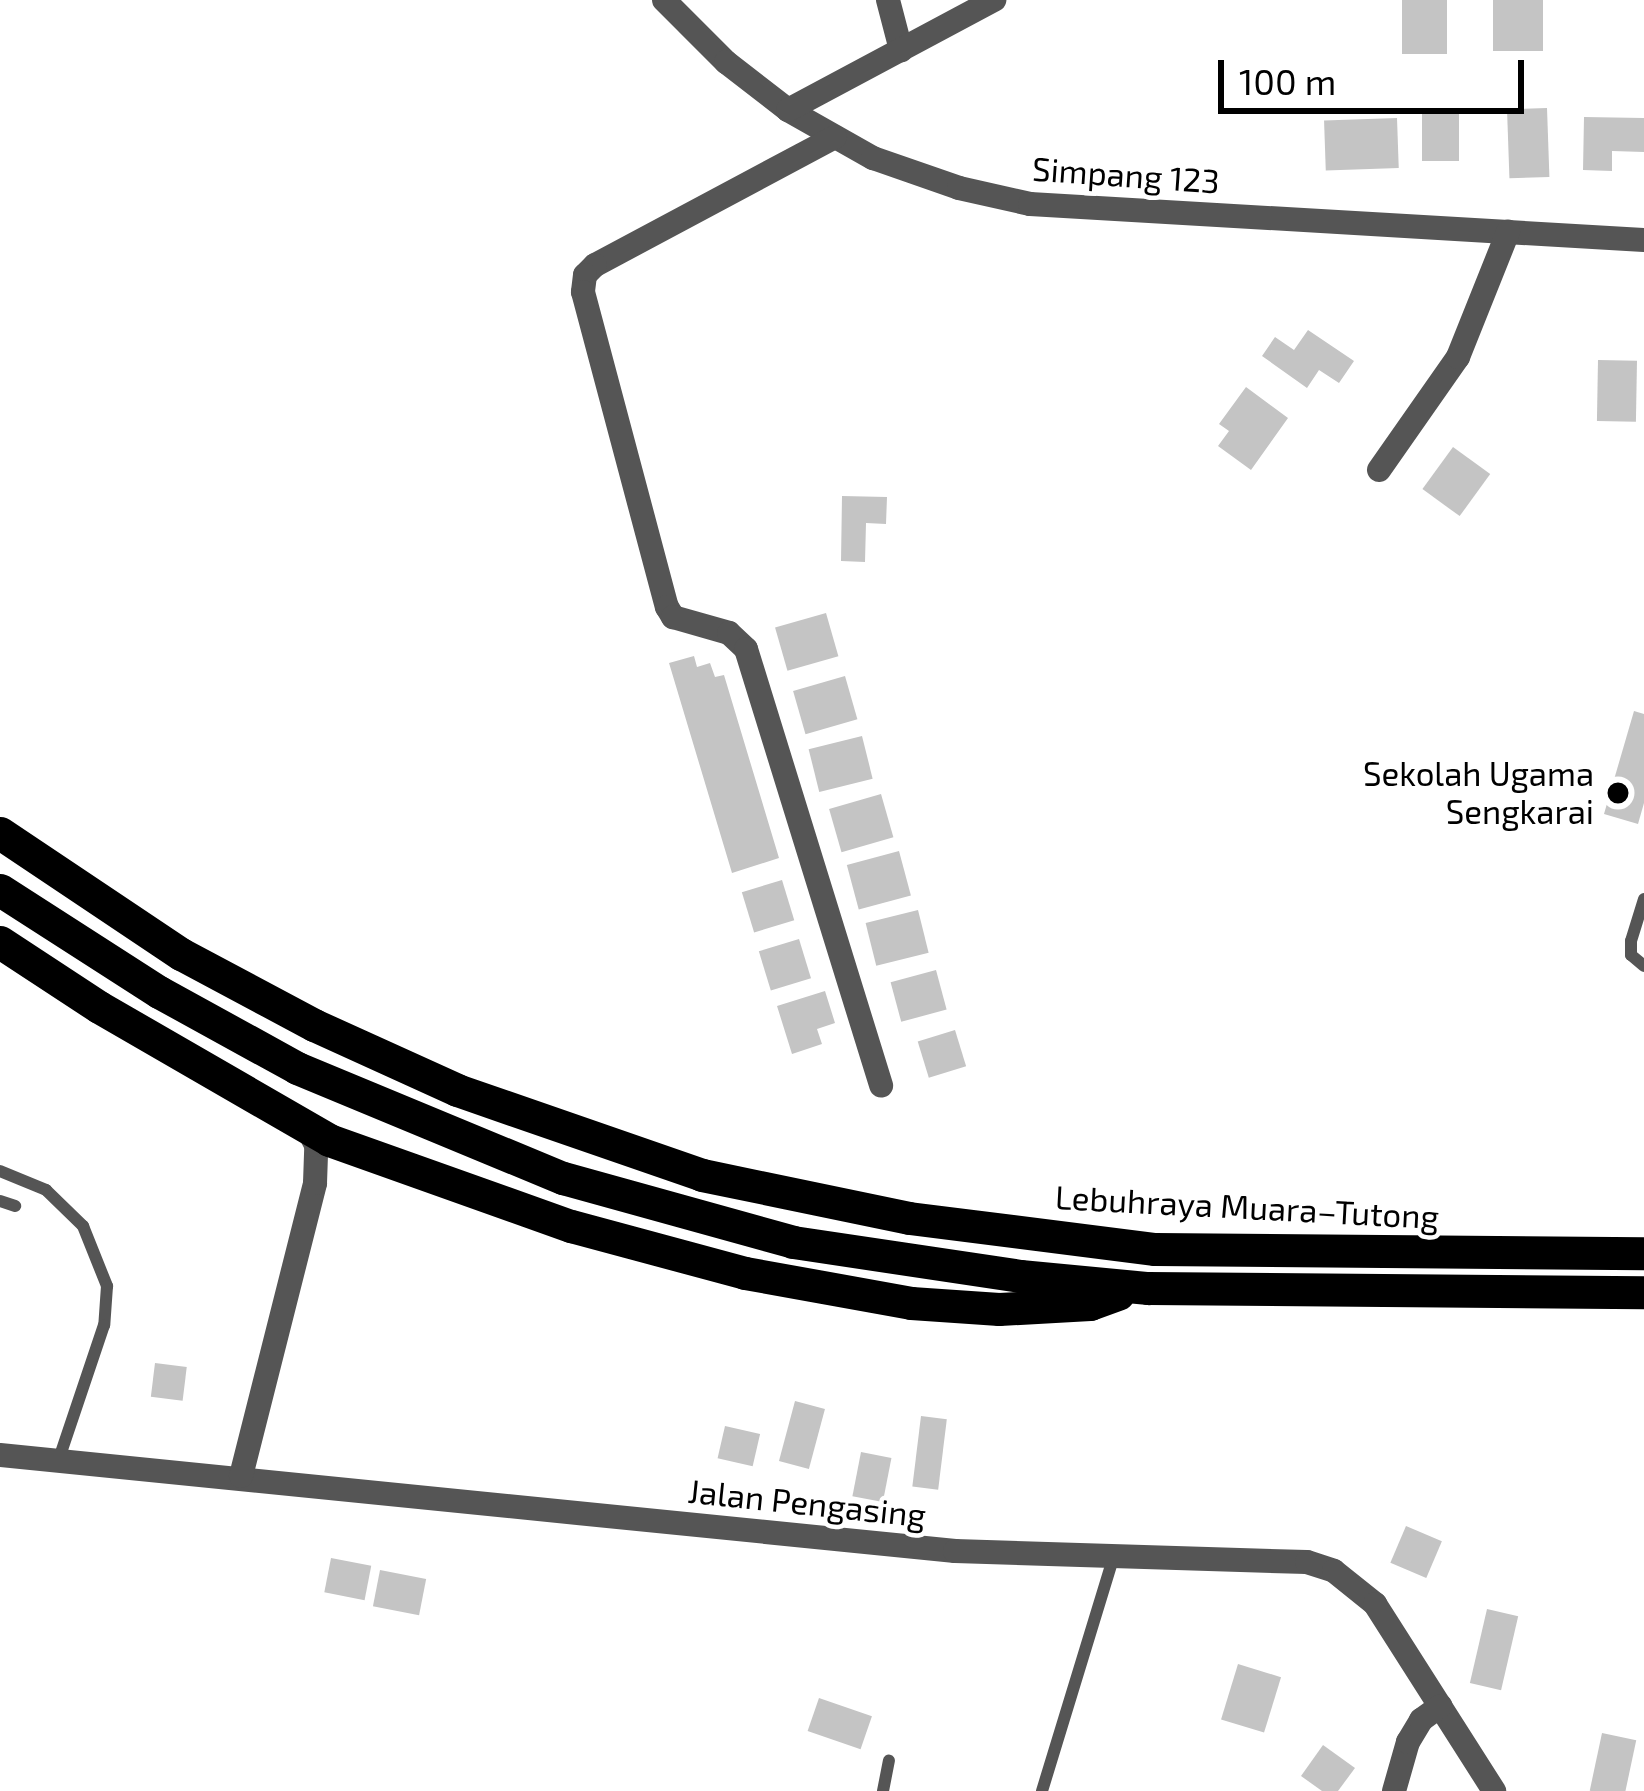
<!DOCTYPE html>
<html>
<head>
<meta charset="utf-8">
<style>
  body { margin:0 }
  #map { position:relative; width:1644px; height:1791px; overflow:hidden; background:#fff; font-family:"Exo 2",sans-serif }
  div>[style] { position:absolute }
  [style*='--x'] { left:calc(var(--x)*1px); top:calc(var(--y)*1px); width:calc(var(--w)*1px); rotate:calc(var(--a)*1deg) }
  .building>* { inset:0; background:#c4c4c4; transform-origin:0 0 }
  .service>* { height:12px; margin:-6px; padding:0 6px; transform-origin:6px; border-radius:6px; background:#555 }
  .minor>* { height:24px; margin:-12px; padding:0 12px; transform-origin:12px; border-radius:12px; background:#555 }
  .trunk>* { height:33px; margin:-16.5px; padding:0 16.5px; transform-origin:16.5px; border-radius:16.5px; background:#000 }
  .dots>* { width:33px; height:33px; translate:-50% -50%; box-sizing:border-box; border:6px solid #fff; border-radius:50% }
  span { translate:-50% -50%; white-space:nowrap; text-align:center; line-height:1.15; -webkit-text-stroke:9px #fff; paint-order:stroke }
  .street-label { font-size:33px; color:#000 }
  .poi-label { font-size:33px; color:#000 }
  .right { translate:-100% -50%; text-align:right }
  .scale { position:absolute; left:1218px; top:60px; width:306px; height:54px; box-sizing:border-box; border:6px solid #000; border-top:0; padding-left:15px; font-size:36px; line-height:42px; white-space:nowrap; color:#000; -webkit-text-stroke:9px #fff; paint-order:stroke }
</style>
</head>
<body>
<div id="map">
  <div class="building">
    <i style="left:1402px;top:0;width:45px;height:54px"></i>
    <i style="left:1493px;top:0;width:50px;height:51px"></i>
    <i style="left:1547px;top:108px;width:69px;height:40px;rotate:88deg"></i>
    <i style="left:1422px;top:114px;width:37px;height:47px"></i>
    <i style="clip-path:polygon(1584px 117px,1644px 118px,1644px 152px,1612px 151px,1612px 171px,1583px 170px)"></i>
    <i style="left:1397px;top:118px;width:50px;height:73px;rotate:88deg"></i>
    <i style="clip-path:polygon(1308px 330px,1354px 361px,1339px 383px,1319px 370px,1307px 388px,1262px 356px,1275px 337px,1294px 350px)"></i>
    <i style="left:1598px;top:360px;width:39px;height:61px;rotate:1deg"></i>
    <i style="clip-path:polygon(1246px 387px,1288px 418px,1251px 470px,1218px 446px,1229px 431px,1219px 424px)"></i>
    <i style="left:1453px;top:447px;width:46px;height:52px;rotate:36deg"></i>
    <i style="clip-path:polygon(842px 496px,887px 497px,886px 524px,866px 523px,865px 562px,841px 561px)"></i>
    <i style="left:826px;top:613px;width:45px;height:53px;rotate:74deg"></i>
    <i style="clip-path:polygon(694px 656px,697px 667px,710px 663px,715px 677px,724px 675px,779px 858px,732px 873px,669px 663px)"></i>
    <i style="left:845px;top:676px;width:45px;height:54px;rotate:74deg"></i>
    <i style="clip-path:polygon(1634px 711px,1644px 714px,1644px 803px,1638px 824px,1604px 814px)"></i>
    <i style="left:862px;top:736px;width:44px;height:55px;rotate:76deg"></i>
    <i style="left:881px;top:794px;width:45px;height:54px;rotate:74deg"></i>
    <i style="left:899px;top:851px;width:46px;height:54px;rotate:75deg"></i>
    <i style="left:782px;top:880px;width:42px;height:42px;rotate:73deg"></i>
    <i style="left:918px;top:910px;width:44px;height:54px;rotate:76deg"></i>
    <i style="left:799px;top:939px;width:41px;height:42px;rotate:73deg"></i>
    <i style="left:936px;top:970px;width:41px;height:47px;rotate:75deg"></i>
    <i style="clip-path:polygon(825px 991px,835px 1023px,817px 1029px,822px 1044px,792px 1054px,777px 1006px)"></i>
    <i style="left:955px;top:1030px;width:38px;height:39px;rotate:73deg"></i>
    <i style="left:155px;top:1363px;width:32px;height:34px;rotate:7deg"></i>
    <i style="left:795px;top:1401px;width:31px;height:62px;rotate:15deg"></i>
    <i style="left:921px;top:1416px;width:26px;height:71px;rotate:7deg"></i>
    <i style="left:725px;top:1426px;width:36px;height:33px;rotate:13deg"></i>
    <i style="left:861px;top:1452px;width:31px;height:45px;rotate:11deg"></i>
    <i style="left:1406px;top:1526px;width:39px;height:40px;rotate:23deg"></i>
    <i style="left:331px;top:1558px;width:41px;height:35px;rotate:11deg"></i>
    <i style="left:380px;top:1570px;width:47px;height:37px;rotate:11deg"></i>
    <i style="left:1487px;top:1609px;width:32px;height:76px;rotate:13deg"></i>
    <i style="left:1238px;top:1664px;width:45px;height:58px;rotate:17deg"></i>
    <i style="left:819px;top:1698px;width:56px;height:35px;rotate:19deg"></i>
    <i style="left:1602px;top:1733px;width:35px;height:59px;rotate:12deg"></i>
    <i style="clip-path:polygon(1323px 1745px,1355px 1768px,1338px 1791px,1322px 1791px,1301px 1776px)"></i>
  </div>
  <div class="service">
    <i style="--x:1644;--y:899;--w:44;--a:107.2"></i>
    <i style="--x:1631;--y:941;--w:14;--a:90"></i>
    <i style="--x:1631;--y:955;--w:17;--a:40"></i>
    <i style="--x:0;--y:1171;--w:50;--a:22.4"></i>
    <i style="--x:46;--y:1190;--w:52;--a:44.2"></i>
    <i style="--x:83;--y:1226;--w:65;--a:68.2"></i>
    <i style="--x:107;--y:1286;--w:39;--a:94"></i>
    <i style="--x:104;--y:1325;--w:141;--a:108.6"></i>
    <i style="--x:0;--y:1201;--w:16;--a:18"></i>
    <i style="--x:883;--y:1791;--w:31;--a:-79"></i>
    <i style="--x:1042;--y:1791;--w:246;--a:-73"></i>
  </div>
  <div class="minor">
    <i style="--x:664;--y:0;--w:88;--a:45"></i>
    <i style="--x:726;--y:62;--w:78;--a:37.7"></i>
    <i style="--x:788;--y:110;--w:98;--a:29.5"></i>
    <i style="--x:873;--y:158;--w:91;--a:19.2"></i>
    <i style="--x:959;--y:188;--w:73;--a:12.7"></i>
    <i style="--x:1030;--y:204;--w:615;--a:3.36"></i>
    <i style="--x:888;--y:0;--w:52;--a:75.4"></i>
    <i style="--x:788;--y:110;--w:234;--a:-28.1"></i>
    <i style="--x:835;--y:137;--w:272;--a:151.9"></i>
    <i style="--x:595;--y:265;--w:14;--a:135"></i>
    <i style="--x:585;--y:275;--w:17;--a:97"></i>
    <i style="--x:583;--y:292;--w:326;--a:75.1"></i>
    <i style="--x:667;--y:607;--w:12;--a:59"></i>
    <i style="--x:673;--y:617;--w:58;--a:15.9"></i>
    <i style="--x:729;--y:633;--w:23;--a:43"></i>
    <i style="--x:746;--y:649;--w:457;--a:72.8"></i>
    <i style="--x:1379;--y:470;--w:138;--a:-55"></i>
    <i style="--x:1458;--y:357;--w:135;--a:-68.2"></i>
    <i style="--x:0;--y:1455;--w:960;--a:5.74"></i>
    <i style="--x:955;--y:1551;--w:352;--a:1.8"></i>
    <i style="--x:1307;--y:1562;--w:28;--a:18"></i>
    <i style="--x:1334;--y:1571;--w:53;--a:38.8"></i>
    <i style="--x:1375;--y:1604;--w:222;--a:57.5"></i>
    <i style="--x:241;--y:1476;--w:302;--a:-75.8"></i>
    <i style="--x:315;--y:1183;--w:38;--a:-88"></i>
    <i style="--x:316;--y:1145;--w:20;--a:-117"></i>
    <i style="--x:1394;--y:1791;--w:51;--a:-74.1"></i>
    <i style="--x:1408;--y:1742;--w:26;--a:-59"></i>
    <i style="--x:1421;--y:1720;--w:24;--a:-36"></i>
  </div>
  <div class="trunk">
    <i style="--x:0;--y:833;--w:218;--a:33.8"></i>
    <i style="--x:181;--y:954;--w:151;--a:28.1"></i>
    <i style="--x:314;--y:1025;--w:157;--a:24.4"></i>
    <i style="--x:457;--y:1090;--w:259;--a:19.1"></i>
    <i style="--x:702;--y:1175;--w:211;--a:11.7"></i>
    <i style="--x:909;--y:1218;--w:248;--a:7.2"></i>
    <i style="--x:1155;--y:1249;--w:489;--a:0.5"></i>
    <i style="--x:0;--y:890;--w:189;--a:32.7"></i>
    <i style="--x:159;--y:992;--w:158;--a:28.8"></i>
    <i style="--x:297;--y:1068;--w:288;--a:22.5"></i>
    <i style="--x:563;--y:1178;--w:239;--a:15.5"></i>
    <i style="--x:793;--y:1242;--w:230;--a:8.5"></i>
    <i style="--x:1020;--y:1276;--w:129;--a:5.4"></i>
    <i style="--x:1148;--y:1288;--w:496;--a:0.5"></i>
    <i style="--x:0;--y:942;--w:118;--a:33.3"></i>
    <i style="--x:99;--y:1007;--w:266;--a:30"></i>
    <i style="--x:329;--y:1140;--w:257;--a:19.6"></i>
    <i style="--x:571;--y:1226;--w:180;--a:15.1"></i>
    <i style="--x:745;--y:1273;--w:169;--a:10.2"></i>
    <i style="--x:911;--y:1303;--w:88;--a:3.9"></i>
    <i style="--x:999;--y:1309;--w:91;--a:-3.1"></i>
    <i style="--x:1090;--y:1304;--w:30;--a:-20"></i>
  </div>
  <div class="dots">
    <i style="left:1618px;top:793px;background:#000"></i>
  </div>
  <div class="street-label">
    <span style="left:1126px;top:175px;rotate:4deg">Simpang 123</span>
    <span style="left:1247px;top:1207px;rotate:3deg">Lebuhraya Muara–Tutong</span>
    <span style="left:807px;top:1503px;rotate:6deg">Jalan Pengasing</span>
  </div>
  <div class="poi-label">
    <span class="right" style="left:1594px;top:793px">Sekolah Ugama<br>Sengkarai</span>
  </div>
  <div class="scale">100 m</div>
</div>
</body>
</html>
